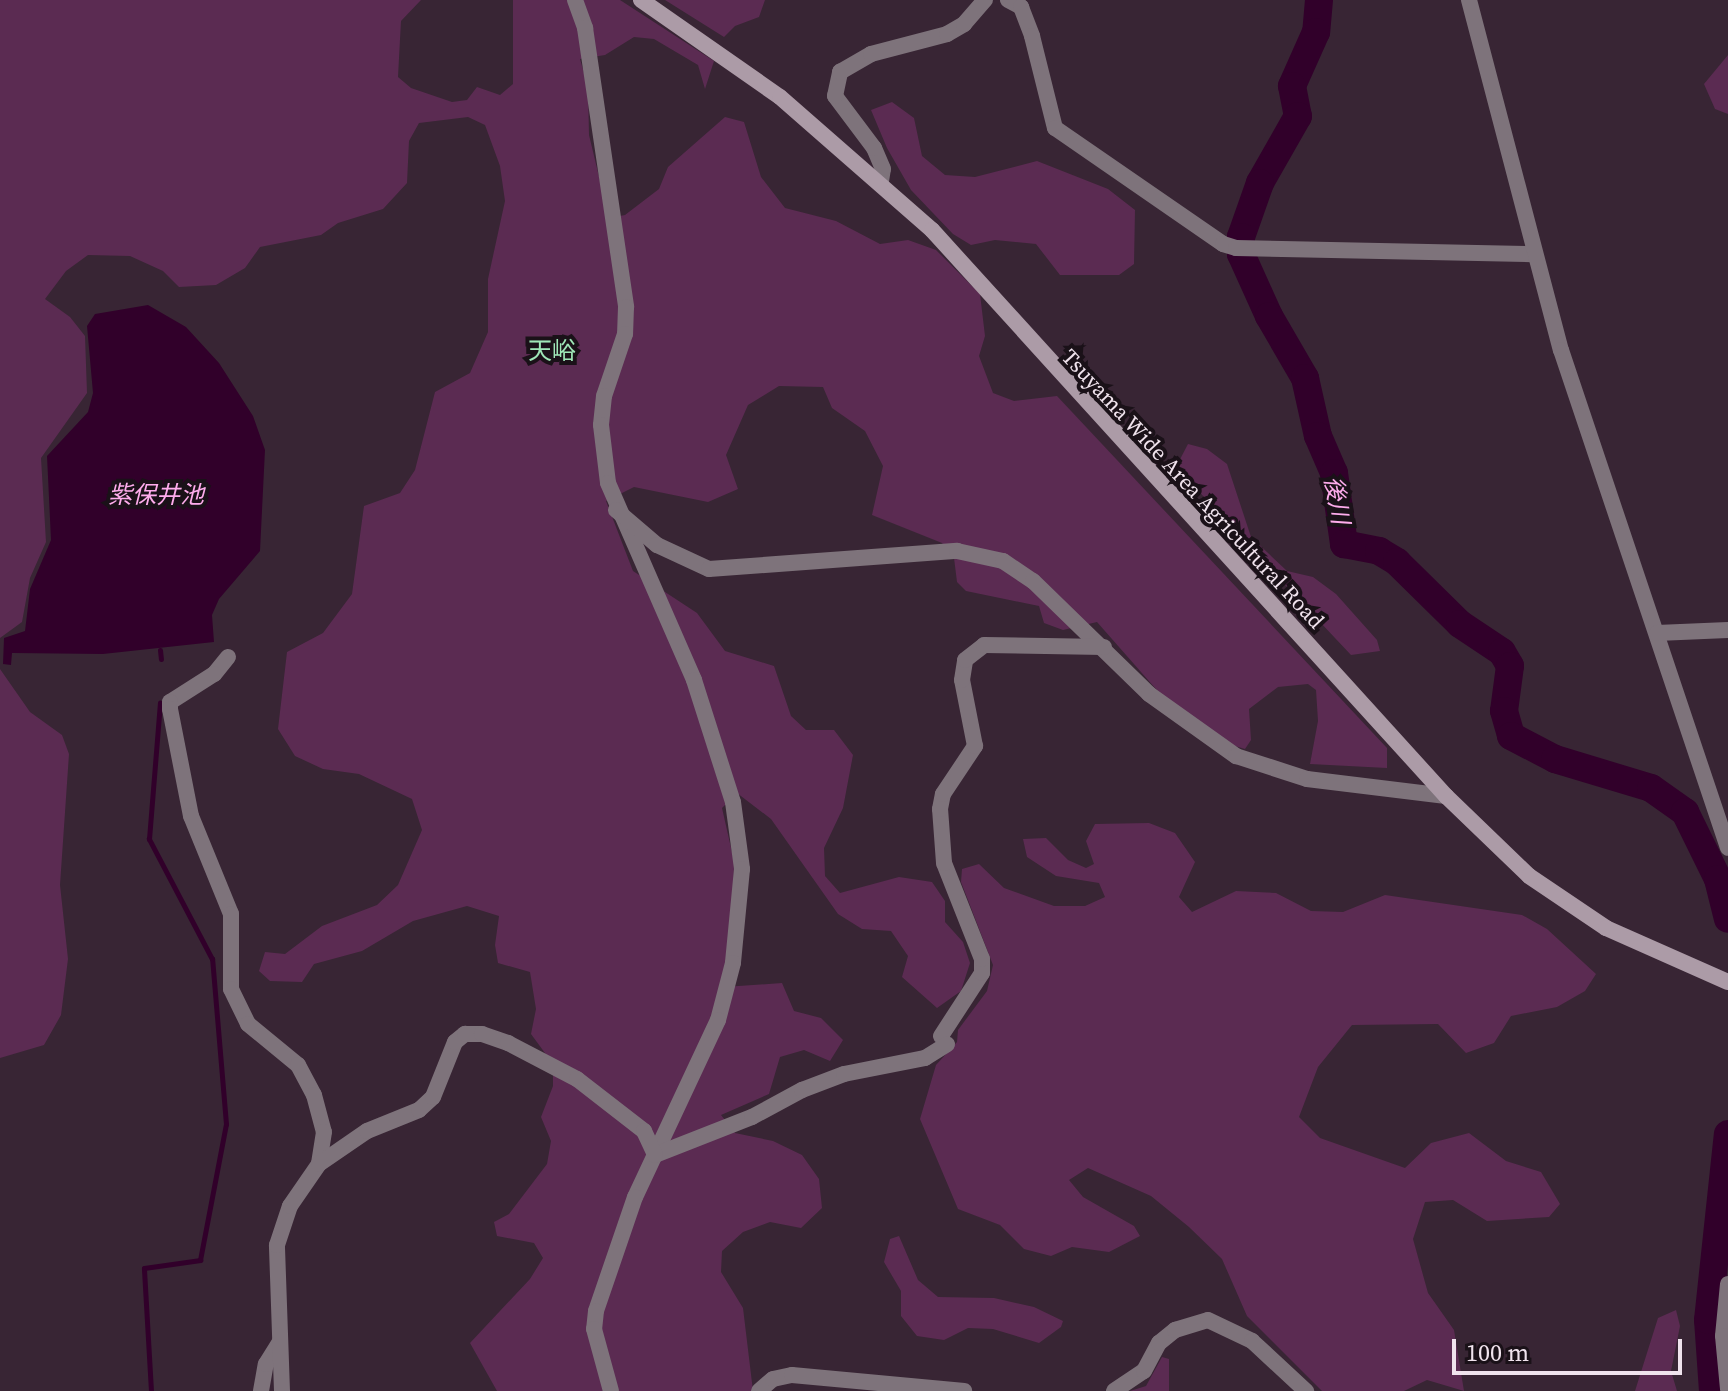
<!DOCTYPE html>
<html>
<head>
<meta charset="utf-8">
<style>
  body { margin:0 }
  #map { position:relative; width:1728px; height:1391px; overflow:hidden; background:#382534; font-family:"Source Serif 4","Noto Sans JP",serif }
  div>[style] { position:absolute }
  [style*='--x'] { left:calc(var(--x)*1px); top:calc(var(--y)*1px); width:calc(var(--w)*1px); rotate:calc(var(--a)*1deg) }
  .green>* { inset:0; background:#5b2b52 }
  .water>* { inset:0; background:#31002a }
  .stream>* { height:5px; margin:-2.5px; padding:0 2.5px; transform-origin:2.5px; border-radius:2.5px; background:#31002a }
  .river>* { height:28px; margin:-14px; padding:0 14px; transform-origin:14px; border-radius:14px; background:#31002a }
  .street>* { height:16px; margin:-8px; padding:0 8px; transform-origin:8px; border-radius:8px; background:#7e737b }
  .secondary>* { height:16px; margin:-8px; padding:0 8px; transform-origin:8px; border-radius:8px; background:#ac9ba7 }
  span { translate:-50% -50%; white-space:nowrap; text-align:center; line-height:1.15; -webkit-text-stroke:8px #1a1118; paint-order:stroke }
  .street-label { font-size:22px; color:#f0e3ed }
  .neighbourhood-label { font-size:24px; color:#9fe8b8 }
  .water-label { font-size:24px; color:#feacec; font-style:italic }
  .scale { position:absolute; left:1452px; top:1339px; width:230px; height:36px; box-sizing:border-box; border:4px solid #f0e3ed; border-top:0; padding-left:10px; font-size:24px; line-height:28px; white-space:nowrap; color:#f0e3ed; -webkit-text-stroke:6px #1a1118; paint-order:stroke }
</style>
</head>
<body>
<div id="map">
  <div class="green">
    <i style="clip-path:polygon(0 0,421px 0,401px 21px,398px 77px,411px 88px,452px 102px,467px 100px,477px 87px,500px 95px,513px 84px,513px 0,620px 0,714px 61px,705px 89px,698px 65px,654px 39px,634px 37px,605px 55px,580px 59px,588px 87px,589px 135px,609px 218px,625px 215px,659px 189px,668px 167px,725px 117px,744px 122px,761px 177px,785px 208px,836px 221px,880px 244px,908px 240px,936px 250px,980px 294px,985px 336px,979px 356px,993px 393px,1014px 401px,1057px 396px,1387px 748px,1387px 768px,1310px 764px,1318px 721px,1316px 690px,1308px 684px,1278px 687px,1249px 709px,1251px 740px,1245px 749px,1221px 742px,1163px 697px,1097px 622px,1063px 630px,1044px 623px,1039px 606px,966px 591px,957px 582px,954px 558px,942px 543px,872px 515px,883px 466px,865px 431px,832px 408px,823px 387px,779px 386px,748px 405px,726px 455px,738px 489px,708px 502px,634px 487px,606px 501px,633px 571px,697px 613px,725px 651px,774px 666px,791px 716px,806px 730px,834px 730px,853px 755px,843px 808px,824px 848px,825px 876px,840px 893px,899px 877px,932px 882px,945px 901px,945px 922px,963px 942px,970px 963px,961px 991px,937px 1008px,902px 977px,908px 956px,891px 931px,862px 929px,838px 914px,771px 819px,737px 793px,722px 808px,734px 861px,733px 928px,724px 987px,782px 983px,794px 1011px,821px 1018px,843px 1040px,830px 1061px,804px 1050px,780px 1057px,769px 1094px,721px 1115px,735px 1133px,773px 1141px,802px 1155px,819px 1179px,822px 1208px,801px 1228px,770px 1222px,743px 1232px,722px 1251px,721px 1272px,743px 1308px,753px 1391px,497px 1391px,470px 1343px,530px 1279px,543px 1258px,534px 1243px,497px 1236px,494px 1222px,509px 1214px,547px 1164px,551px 1141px,541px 1117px,553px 1086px,553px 1064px,531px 1034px,536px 1009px,530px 972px,498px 963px,495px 945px,499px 916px,467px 906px,413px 921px,362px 951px,314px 964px,302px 982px,270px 981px,259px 971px,265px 952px,285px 954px,322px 926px,377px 905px,398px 885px,422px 830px,412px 799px,359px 774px,323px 769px,295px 756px,278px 729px,287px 652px,323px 633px,352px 594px,364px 506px,400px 493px,415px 470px,435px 392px,470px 373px,488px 332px,488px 279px,505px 201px,500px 166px,485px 125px,468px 117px,419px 123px,409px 141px,407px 183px,383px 209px,338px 223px,321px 235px,260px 247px,245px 268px,216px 285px,179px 287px,163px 271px,130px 256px,88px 255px,66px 271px,45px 299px,70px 317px,85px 336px,87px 393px,41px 458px,46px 542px,30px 578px,22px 622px,0 638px)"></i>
    <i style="clip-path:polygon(665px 0,765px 0,759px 17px,735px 26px,724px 37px)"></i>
    <i style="clip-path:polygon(1728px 55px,1728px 114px,1715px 109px,1704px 84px)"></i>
    <i style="clip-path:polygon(892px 102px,914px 118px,922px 156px,945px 175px,975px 177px,1037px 161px,1108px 189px,1135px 210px,1134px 264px,1119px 275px,1060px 275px,1036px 244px,995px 240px,971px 245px,953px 234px,911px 190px,887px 148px,871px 110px)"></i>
    <i style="clip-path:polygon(1188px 444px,1207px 449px,1227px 464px,1251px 537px,1287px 571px,1313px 577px,1336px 594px,1377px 640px,1380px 651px,1351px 655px,1219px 515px,1177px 465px)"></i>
    <i style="clip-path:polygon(0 669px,30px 712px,62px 735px,69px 754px,60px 885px,68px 959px,61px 1015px,44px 1045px,0 1058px)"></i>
    <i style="clip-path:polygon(1149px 823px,1175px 833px,1195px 862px,1179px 897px,1192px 912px,1236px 891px,1276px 893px,1311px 911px,1343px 912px,1385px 895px,1522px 915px,1547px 929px,1596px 974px,1585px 991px,1557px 1007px,1511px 1016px,1494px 1043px,1466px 1053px,1438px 1024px,1352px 1025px,1318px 1067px,1299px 1117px,1320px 1138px,1405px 1168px,1431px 1143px,1469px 1133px,1506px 1161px,1541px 1172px,1560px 1204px,1549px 1217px,1487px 1221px,1453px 1200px,1425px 1202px,1413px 1239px,1428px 1293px,1454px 1330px,1464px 1391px,1427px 1380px,1404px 1391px,1322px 1391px,1247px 1316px,1222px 1259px,1189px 1227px,1151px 1196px,1088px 1168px,1069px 1180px,1083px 1197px,1134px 1226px,1140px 1236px,1109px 1252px,1072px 1247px,1051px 1256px,1024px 1249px,1000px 1225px,958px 1209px,920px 1119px,936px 1065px,957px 1042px,958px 1030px,987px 991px,993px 965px,961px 882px,962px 869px,979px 864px,1004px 888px,1054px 906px,1085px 906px,1105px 897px,1099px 883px,1056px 876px,1027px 857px,1023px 839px,1046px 838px,1068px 860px,1086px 868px,1094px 864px,1086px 841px,1095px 824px)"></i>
    <i style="clip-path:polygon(899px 1236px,918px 1280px,938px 1297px,994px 1298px,1034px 1307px,1063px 1321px,1061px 1327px,1039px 1343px,993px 1329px,968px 1328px,944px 1340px,917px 1336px,901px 1316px,901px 1291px,884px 1262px,890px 1239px)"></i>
    <i style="clip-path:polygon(1676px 1310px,1680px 1326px,1671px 1371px,1677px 1391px,1635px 1391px,1658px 1318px)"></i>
    <i style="clip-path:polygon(1162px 1357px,1169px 1359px,1169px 1391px,1130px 1391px,1146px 1386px)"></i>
  </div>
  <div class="water">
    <i style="clip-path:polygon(148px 305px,186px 327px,219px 363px,253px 416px,265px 450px,260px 551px,219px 599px,212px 615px,214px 642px,103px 654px,12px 653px,11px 665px,3px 664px,4px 638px,25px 631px,30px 589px,51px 540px,47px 456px,88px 412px,93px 393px,87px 326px,95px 314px)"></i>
  </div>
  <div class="stream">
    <i style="--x:160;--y:650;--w:9;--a:84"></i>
    <i style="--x:151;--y:1391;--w:123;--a:-93.3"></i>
    <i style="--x:144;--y:1268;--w:57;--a:-8.1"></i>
    <i style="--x:200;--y:1260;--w:138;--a:-79.2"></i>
    <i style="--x:226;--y:1124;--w:166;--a:-94.8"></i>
    <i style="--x:212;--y:959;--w:136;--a:-117.7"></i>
    <i style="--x:149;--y:839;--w:137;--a:-85.4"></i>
  </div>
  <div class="river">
    <i style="--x:1319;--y:0;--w:32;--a:95"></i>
    <i style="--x:1316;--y:32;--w:59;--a:114"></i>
    <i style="--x:1292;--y:86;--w:31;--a:79"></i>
    <i style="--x:1298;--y:116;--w:77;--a:119.6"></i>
    <i style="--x:1260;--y:183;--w:57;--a:109.4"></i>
    <i style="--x:1241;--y:237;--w:17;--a:90"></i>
    <i style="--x:1241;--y:254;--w:68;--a:65.7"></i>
    <i style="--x:1269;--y:316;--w:72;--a:59.9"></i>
    <i style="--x:1305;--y:378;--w:59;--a:77.4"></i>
    <i style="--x:1318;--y:436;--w:40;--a:66.6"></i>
    <i style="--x:1334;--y:473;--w:72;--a:82"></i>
    <i style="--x:1344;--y:544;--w:36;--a:11"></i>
    <i style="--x:1379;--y:551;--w:21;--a:31"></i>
    <i style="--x:1397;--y:562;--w:88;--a:44.5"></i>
    <i style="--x:1460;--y:624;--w:50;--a:33.7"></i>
    <i style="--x:1502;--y:652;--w:16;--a:60"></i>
    <i style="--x:1510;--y:666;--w:45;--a:97.6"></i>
    <i style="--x:1504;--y:711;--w:26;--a:74"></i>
    <i style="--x:1511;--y:736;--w:50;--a:27.6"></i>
    <i style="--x:1555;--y:759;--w:100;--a:16.8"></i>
    <i style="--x:1651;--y:788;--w:42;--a:35.2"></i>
    <i style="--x:1685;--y:812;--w:75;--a:63.8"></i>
    <i style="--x:1718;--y:879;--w:41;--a:76"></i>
    <i style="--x:1713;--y:1391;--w:71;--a:-94"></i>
    <i style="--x:1708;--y:1320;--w:187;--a:-83.9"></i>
  </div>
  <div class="street">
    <i style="--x:575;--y:0;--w:30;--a:70"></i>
    <i style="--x:585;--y:28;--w:282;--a:81.6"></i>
    <i style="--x:626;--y:307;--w:27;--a:92"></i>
    <i style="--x:625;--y:334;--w:65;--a:108.7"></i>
    <i style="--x:604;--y:396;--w:29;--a:96"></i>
    <i style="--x:601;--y:425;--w:58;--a:83.1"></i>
    <i style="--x:608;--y:483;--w:215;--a:66.4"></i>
    <i style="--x:694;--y:680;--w:128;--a:72.3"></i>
    <i style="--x:733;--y:802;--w:68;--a:82.3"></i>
    <i style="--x:742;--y:869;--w:94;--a:95.5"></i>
    <i style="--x:733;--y:963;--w:59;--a:104.7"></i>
    <i style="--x:718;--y:1020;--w:195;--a:115.1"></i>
    <i style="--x:635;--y:1197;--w:120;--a:108.9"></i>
    <i style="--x:596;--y:1311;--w:18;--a:96"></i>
    <i style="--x:594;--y:1329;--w:64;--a:74.7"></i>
    <i style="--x:1008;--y:0;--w:15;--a:28"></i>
    <i style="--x:1021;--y:7;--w:31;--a:69"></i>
    <i style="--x:1032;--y:36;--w:95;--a:76"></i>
    <i style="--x:1055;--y:128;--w:204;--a:34.6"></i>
    <i style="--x:1223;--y:244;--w:14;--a:17"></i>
    <i style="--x:1236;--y:248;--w:297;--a:1.2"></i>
    <i style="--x:1469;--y:0;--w:362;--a:75.3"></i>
    <i style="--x:1561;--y:350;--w:525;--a:71.46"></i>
    <i style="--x:881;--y:181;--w:12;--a:-81"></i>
    <i style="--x:883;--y:169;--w:23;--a:-113"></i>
    <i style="--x:874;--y:148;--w:65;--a:-126.9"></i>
    <i style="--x:835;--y:96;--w:25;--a:-78"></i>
    <i style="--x:840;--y:72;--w:36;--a:-30"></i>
    <i style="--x:871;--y:54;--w:79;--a:-14.7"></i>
    <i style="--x:947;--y:34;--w:20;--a:-30"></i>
    <i style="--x:964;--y:24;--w:32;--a:-49"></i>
    <i style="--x:616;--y:510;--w:54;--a:40.5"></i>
    <i style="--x:657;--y:545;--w:57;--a:24.8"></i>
    <i style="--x:709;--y:569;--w:249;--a:-4.2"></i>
    <i style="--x:957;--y:551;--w:47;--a:12.3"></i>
    <i style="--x:1003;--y:561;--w:36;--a:34"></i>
    <i style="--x:1033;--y:581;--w:162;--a:44.2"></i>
    <i style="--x:1149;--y:694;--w:107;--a:35.5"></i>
    <i style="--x:1236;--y:756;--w:75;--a:17.9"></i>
    <i style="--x:1307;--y:779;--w:140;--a:7"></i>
    <i style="--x:1657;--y:633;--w:71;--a:-2.4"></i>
    <i style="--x:228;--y:657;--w:22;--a:129"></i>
    <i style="--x:214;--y:674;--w:52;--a:147.5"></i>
    <i style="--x:170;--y:702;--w:7;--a:90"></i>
    <i style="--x:170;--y:709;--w:109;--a:78.9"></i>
    <i style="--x:191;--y:816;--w:106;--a:67.8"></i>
    <i style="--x:231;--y:914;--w:75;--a:90"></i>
    <i style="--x:231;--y:989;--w:39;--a:64"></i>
    <i style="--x:248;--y:1024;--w:65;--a:39.4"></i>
    <i style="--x:298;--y:1065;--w:34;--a:62"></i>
    <i style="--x:314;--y:1095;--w:38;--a:75"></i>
    <i style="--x:324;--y:1132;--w:32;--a:99"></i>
    <i style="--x:941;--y:1036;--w:75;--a:-56.9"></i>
    <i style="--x:982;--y:973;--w:14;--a:-90"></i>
    <i style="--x:982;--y:959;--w:103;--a:-111.6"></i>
    <i style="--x:944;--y:863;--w:54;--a:-94.2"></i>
    <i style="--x:940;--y:809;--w:15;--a:-79"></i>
    <i style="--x:943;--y:794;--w:58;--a:-56.3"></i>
    <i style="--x:975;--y:746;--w:67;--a:-101.1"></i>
    <i style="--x:962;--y:680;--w:20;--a:-81"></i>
    <i style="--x:965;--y:660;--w:24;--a:-38"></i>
    <i style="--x:984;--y:645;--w:120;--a:1"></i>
    <i style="--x:655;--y:1155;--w:104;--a:-21.4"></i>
    <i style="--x:752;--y:1117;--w:57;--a:-28.4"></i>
    <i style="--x:802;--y:1090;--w:45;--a:-20.9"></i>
    <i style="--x:844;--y:1074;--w:83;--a:-11.2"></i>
    <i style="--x:925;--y:1058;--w:26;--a:-32"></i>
    <i style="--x:1728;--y:1284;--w:52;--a:95.5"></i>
    <i style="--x:1723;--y:1336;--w:53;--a:84.6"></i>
    <i style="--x:261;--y:1391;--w:27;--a:-80"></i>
    <i style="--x:266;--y:1364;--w:25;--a:-58"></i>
    <i style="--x:282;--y:1391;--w:146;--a:-92"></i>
    <i style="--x:277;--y:1245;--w:41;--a:-71.6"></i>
    <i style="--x:290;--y:1206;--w:51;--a:-55.4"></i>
    <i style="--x:319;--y:1164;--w:58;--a:-34.5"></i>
    <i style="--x:367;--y:1131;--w:56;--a:-22"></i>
    <i style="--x:419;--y:1110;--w:19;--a:-43"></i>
    <i style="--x:433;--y:1097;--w:59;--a:-68.2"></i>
    <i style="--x:455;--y:1042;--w:13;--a:-39"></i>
    <i style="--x:465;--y:1034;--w:17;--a:0"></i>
    <i style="--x:482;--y:1034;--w:28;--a:19"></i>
    <i style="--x:508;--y:1043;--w:78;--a:27.6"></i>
    <i style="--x:577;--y:1079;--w:85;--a:37.8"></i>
    <i style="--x:644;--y:1131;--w:26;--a:65"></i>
    <i style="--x:759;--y:1391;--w:18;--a:-41"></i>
    <i style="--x:773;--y:1379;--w:19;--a:-12"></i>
    <i style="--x:792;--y:1375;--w:173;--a:5.3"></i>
    <i style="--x:1114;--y:1391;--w:36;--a:-34"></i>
    <i style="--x:1144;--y:1371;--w:32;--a:-62"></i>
    <i style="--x:1159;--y:1343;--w:21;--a:-39"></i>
    <i style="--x:1175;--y:1330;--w:34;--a:-17"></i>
    <i style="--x:1208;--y:1320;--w:49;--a:25.5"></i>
    <i style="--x:1252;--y:1341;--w:74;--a:42.8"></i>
  </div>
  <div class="secondary">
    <i style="--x:641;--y:0;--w:169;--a:34.9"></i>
    <i style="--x:780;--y:97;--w:202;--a:41.2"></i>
    <i style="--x:932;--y:230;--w:765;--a:47.76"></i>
    <i style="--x:1446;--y:796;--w:115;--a:43.9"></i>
    <i style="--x:1529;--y:876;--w:93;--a:34"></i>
    <i style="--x:1606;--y:928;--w:133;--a:23.9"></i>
  </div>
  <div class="street-label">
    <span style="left:1193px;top:489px;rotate:47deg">Tsuyama Wide Area Agricultural Road</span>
  </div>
  <div class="neighbourhood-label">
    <span style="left:552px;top:351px">天峪</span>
  </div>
  <div class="water-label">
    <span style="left:156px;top:495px">紫保井池</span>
    <span style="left:1337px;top:500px;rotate:80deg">後川</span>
  </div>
  <div class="scale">100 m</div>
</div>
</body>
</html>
